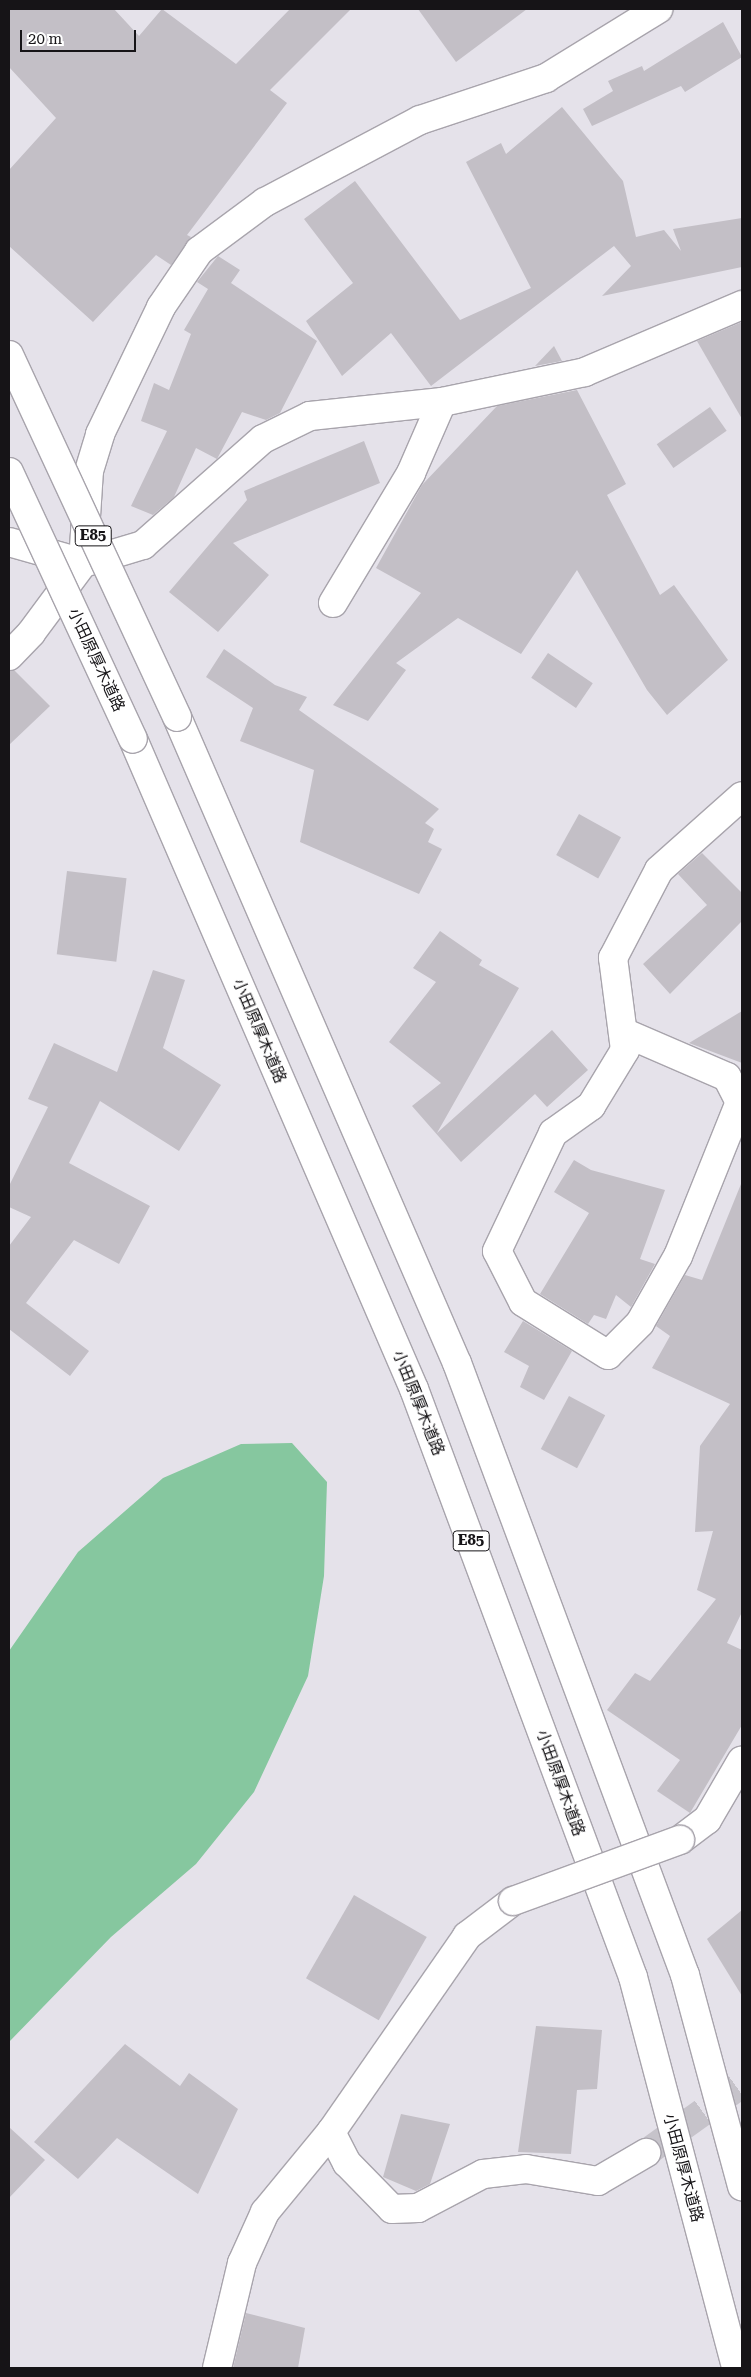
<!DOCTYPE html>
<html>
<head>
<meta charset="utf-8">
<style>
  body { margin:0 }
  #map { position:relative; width:751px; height:2377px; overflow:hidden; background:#e5e2ea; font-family:"Roboto Serif","Noto Sans JP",serif }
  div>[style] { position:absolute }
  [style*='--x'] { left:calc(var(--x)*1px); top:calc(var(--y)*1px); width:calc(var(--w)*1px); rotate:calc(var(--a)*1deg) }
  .forest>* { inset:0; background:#86c79f }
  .building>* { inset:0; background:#c3bfc6; transform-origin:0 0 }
  .minor-tunnel>* { height:28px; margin-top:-14px; transform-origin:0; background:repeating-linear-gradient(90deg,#c6c3ca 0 28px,transparent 0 42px) }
  .roads { filter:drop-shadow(1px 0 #a8a4ac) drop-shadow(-1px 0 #a8a4ac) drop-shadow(0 1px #a8a4ac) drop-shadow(0 -1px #a8a4ac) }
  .minor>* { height:28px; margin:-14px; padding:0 14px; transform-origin:14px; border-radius:14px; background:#fff }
  .highway>* { height:28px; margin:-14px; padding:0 14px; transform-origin:14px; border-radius:14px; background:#fff }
  .bridges { filter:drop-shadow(1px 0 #a8a4ac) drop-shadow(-1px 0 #a8a4ac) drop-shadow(0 1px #a8a4ac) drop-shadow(0 -1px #a8a4ac) }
  .minor-bridge>* { height:28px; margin:-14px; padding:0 14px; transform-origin:14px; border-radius:14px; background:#fff }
  .highway-bridge>* { height:28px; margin:-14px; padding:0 14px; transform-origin:14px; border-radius:14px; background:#fff }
  span { translate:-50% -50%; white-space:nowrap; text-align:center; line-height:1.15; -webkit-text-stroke:5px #fff; paint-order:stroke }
  .shield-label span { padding:1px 4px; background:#fff; border:1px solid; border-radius:4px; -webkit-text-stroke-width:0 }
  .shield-label { font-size:15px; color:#161417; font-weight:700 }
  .street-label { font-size:16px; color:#161417 }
  .frame { position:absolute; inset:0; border:10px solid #161417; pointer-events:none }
  .scale { position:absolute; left:20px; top:30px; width:116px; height:22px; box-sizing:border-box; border:2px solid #161417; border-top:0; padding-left:6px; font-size:15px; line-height:18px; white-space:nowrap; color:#161417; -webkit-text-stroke:4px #fff; paint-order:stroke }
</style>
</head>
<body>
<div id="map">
  <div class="forest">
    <i style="clip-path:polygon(292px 1443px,327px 1482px,324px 1576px,308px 1676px,254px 1792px,196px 1864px,111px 1937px,9px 2042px,9px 1651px,78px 1552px,163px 1478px,241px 1444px)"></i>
  </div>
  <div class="building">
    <i style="clip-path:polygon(9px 9px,114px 9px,139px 36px,162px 9px,236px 64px,290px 9px,351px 9px,270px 90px,287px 103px,187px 235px,191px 237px,171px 265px,156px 255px,93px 322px,9px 246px,9px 170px,56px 118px,9px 67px)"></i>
    <i style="clip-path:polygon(418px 9px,527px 9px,456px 62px)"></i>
    <i style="clip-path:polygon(723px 22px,742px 57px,685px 92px,681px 86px,592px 126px,583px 109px,613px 91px,608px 81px,642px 66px,644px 71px)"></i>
    <i style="clip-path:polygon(562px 107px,623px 181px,636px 237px,664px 230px,681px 251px,673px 229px,742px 218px,742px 267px,602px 296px,631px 266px,614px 246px,431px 386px,391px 333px,342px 376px,306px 321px,353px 283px,304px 219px,355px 181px,460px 320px,531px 288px,466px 162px,501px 143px,506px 154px)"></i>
    <i style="clip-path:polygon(218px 256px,240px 270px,231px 283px,317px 341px,280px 413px,266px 420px,242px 412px,217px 459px,196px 448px,174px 497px,153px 515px,131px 506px,167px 431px,141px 421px,154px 383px,169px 390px,191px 334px,184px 330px,208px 289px,197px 282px)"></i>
    <i style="clip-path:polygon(742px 322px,742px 419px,697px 341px)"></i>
    <i style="clip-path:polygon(554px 346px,562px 361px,535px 366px)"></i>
    <i style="clip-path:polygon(577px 390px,626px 484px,607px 495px,660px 595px,674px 585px,728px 660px,667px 715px,647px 690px,577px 570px,521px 654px,458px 618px,396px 663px,406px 670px,368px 721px,333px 705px,421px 593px,376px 568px,422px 485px,497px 406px)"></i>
    <i style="left:710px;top:407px;width:29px;height:65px;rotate:55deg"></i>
    <i style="clip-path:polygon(364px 441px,380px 483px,233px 543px,269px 575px,218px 632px,169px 592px,247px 500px,244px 491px)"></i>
    <i style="clip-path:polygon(224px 649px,275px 685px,307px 697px,299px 710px,439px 809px,425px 823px,434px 829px,428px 842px,442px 849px,419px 894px,300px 842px,314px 770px,240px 741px,253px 708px,206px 677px)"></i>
    <i style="left:548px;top:653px;width:54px;height:30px;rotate:34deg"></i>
    <i style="clip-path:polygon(14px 670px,50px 706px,9px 745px,9px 671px)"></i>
    <i style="left:579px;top:814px;width:48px;height:47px;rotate:29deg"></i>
    <i style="clip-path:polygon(702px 853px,742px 893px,742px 921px,670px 994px,643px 964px,707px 905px,678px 874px)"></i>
    <i style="left:67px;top:871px;width:60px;height:84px;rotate:7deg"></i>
    <i style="clip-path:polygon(440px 931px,482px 960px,479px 965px,519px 988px,437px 1133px,552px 1030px,588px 1070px,547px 1107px,535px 1094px,461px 1162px,412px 1106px,441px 1083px,389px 1042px,436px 982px,413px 968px)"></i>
    <i style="clip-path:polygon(153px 970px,185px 980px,163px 1048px,221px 1085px,179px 1151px,100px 1101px,69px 1163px,150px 1206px,119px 1264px,74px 1240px,26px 1303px,89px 1351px,70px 1376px,9px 1329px,9px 1246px,31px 1217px,9px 1207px,9px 1186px,48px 1107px,28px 1099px,54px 1043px,117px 1072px)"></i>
    <i style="clip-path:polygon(742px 1011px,742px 1063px,689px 1043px)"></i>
    <i style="clip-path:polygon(574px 1160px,591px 1170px,665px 1190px,640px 1259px,655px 1264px,631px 1307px,616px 1295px,606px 1319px,594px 1315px,588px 1324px,540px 1294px,589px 1213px,554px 1192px)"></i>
    <i style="clip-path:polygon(741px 1184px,742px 1612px,727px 1643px,742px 1650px,742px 1725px,690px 1813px,657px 1791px,680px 1760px,607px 1710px,635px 1673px,650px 1681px,716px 1599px,697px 1590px,713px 1531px,695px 1532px,700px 1446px,730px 1404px,652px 1368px,670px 1336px,656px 1326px,685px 1275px,702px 1280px)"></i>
    <i style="clip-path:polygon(523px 1321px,572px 1351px,544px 1400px,520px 1387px,529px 1366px,504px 1352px)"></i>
    <i style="left:569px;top:1396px;width:41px;height:60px;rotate:28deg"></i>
    <i style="left:354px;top:1895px;width:84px;height:96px;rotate:30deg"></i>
    <i style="clip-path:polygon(742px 1910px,742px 1996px,707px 1939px)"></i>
    <i style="clip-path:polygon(536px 2026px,602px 2030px,597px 2089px,577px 2090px,571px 2154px,518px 2152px)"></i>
    <i style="clip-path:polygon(125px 2044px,180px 2086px,189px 2073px,238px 2109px,198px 2194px,117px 2138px,78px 2179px,34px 2142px)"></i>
    <i style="clip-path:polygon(401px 2114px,450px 2124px,430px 2184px,416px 2191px,383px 2177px)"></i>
    <i style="clip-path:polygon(9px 2127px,45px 2160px,9px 2198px)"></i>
    <i style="clip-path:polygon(246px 2313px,305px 2328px,298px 2368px,233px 2368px)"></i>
  </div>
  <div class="minor-tunnel">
    <i style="--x:646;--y:2153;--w:118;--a:-35.7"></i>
  </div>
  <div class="roads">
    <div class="minor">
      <i style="--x:9;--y:542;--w:77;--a:15.8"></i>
      <i style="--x:83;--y:563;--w:63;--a:-16.7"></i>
      <i style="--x:143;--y:545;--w:160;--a:-41.5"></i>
      <i style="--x:263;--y:439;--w:52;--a:-26.1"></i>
      <i style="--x:310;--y:416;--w:133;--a:-6.1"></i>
      <i style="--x:442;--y:402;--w:146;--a:-11.8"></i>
      <i style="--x:585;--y:372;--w:171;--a:-23.1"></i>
      <i style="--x:333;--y:603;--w:152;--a:-59"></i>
      <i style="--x:411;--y:473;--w:77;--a:-66.4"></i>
      <i style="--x:9;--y:656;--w:32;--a:-46"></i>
      <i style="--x:31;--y:633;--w:87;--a:-53.4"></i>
      <i style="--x:83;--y:563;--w:92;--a:-86.3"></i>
      <i style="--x:89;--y:471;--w:39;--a:-73"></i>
      <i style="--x:100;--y:434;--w:141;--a:-64.3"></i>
      <i style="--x:161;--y:307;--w:68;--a:-55.8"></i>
      <i style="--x:199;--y:251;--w:82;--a:-36.6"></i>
      <i style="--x:265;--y:202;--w:175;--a:-27.9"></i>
      <i style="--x:420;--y:120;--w:133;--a:-18.4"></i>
      <i style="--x:546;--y:78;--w:132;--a:-31.6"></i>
      <i style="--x:623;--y:1032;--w:113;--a:23.4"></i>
      <i style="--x:727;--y:1077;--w:28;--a:63"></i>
      <i style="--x:740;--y:1102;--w:166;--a:111.9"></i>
      <i style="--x:678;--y:1256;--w:77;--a:119.6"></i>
      <i style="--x:640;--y:1323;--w:45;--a:135"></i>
      <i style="--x:608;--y:1355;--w:100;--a:-148.1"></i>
      <i style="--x:523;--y:1302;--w:57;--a:-117"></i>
      <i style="--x:497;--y:1251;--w:131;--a:-64.6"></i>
      <i style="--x:553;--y:1133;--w:47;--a:-35.4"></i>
      <i style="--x:591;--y:1106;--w:66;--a:-58.7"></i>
      <i style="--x:625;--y:1050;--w:93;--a:-97.4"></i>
      <i style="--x:613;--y:958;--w:99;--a:-62.4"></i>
      <i style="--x:659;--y:870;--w:111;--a:-41.7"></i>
      <i style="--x:680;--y:1840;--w:34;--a:-37"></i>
      <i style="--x:707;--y:1820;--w:69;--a:-59.7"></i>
      <i style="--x:331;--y:2132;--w:35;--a:63"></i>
      <i style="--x:347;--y:2163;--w:64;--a:45.6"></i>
      <i style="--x:392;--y:2209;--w:26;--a:-2"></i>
      <i style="--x:418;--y:2208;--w:73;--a:-27.6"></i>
      <i style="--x:483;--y:2174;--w:43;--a:-6.6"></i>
      <i style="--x:526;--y:2169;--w:73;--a:9.5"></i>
      <i style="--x:598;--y:2181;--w:56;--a:-30.3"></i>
      <i style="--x:217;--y:2368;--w:108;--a:-76.6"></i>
      <i style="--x:242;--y:2263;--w:56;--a:-65.7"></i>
      <i style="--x:265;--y:2212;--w:104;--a:-50.5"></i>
      <i style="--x:331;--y:2132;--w:239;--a:-55.2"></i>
      <i style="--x:467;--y:1936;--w:58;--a:-37.3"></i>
    </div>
    <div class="highway">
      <i style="--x:177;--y:717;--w:704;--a:66.57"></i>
      <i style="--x:457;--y:1363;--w:653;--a:69.57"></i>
      <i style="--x:685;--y:1975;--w:219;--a:74.9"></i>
      <i style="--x:133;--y:739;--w:708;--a:66.62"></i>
      <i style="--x:414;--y:1389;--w:627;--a:69.57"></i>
      <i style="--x:633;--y:1977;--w:404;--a:75.2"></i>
    </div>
  </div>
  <div class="bridges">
    <div class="minor-bridge">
      <i style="--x:513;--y:1901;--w:178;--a:-20.1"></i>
    </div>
    <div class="highway-bridge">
      <i style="--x:9;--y:355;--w:399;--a:65.1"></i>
      <i style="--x:9;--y:472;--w:294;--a:65.1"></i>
    </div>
  </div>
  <div class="shield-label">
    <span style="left:93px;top:536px">E85</span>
    <span style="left:471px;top:1541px">E85</span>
  </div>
  <div class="street-label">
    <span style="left:96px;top:660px;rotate:65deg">小田原厚木道路</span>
    <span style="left:259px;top:1031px;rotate:67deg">小田原厚木道路</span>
    <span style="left:418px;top:1403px;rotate:68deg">小田原厚木道路</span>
    <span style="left:560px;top:1783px;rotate:70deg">小田原厚木道路</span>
    <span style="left:683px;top:2168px;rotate:75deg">小田原厚木道路</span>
  </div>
  <div class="frame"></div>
  <div class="scale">20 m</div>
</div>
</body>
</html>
